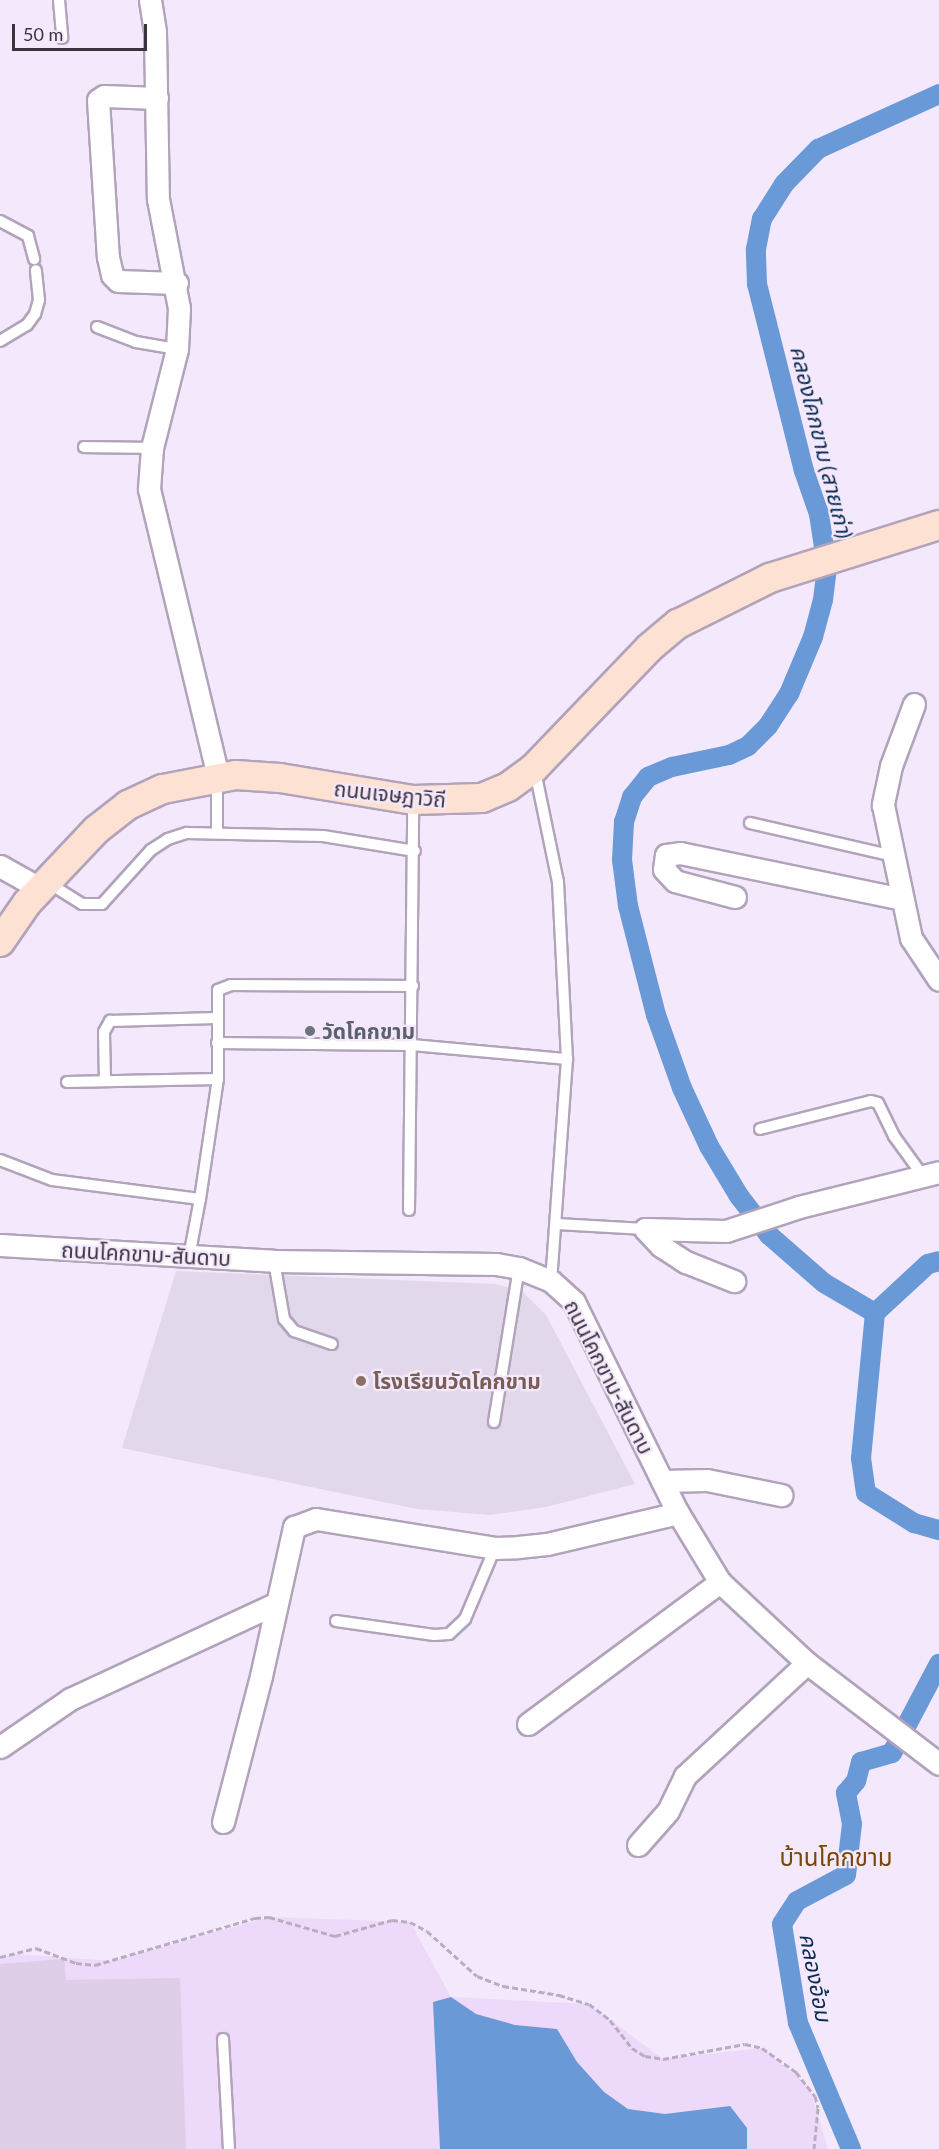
<!DOCTYPE html>
<html>
<head>
<meta charset="utf-8">
<style>
  body { margin:0 }
  #map { position:relative; width:939px; height:2149px; overflow:hidden; background:#f4e8fc; font-family:Lato,"Noto Sans Thai",sans-serif }
  div>[style] { position:absolute }
  [style*='--x'] { left:calc(var(--x)*1px); top:calc(var(--y)*1px); width:calc(var(--w)*1px); rotate:calc(var(--a)*1deg) }
  .built>* { inset:0; background:#edd9fa }
  .education>* { inset:0; background:#e1d8ec }
  .water>* { inset:0; background:#6999d6 }
  .canal>* { height:20px; margin:-10px; padding:0 10px; transform-origin:10px; border-radius:10px; background:#6999d6 }
  .building>* { inset:0; background:#decee7 }
  .path>* { height:3px; margin-top:-1.5px; transform-origin:0; background:repeating-linear-gradient(90deg,#b9aebf 0 6px,transparent 0 9px) }
  .roads { filter:drop-shadow(2px 0 #b2a3bb) drop-shadow(-2px 0 #b2a3bb) drop-shadow(0 2px #b2a3bb) drop-shadow(0 -2px #b2a3bb) }
  .lane>* { height:10px; margin:-5px; padding:0 5px; transform-origin:5px; border-radius:5px; background:#fff }
  .street>* { height:21px; margin:-10.5px; padding:0 10.5px; transform-origin:10.5px; border-radius:10.5px; background:#fff }
  .secondary>* { height:28px; margin:-14px; padding:0 14px; transform-origin:14px; border-radius:14px; background:#fde2d3 }
  .dots>* { width:16px; height:16px; translate:-50% -50%; box-sizing:border-box; border:3px solid #f4e8fc; border-radius:50% }
  span { translate:-50% -50%; white-space:nowrap; text-align:center; line-height:1.15; -webkit-text-stroke:4.5px #f4e8fc; paint-order:stroke }
  .street-label { font-size:21px; color:#39333d }
  .worship-label { font-size:21px; color:#5b616d; font-weight:700 }
  .left { translate:0 -50%; text-align:left }
  .education-label { font-size:21px; color:#785e54; font-weight:700 }
  .water-label { font-size:22px; color:#082951; font-style:italic }
  .quarter-label { font-size:24px; color:#784700 }
  .scale { position:absolute; left:12px; top:24px; width:135px; height:27px; box-sizing:border-box; border:3px solid #39333d; border-top:0; padding-left:8px; font-size:18px; line-height:21px; white-space:nowrap; color:#39333d; -webkit-text-stroke:4px #f4e8fc; paint-order:stroke }
</style>
</head>
<body>
<div id="map">
  <div class="built">
    <i style="clip-path:polygon(269px 1917px,410px 1922px,451px 1997px,589px 2004px,663px 2059px,762px 2048px,809px 2086px,828px 2149px,0 2149px,0 1960px,13px 1954px,113px 1961px)"></i>
  </div>
  <div class="education">
    <i style="clip-path:polygon(176px 1271px,496px 1284px,523px 1292px,546px 1315px,635px 1484px,546px 1507px,490px 1515px,417px 1509px,122px 1448px)"></i>
  </div>
  <div class="water">
    <i style="clip-path:polygon(451px 1997px,476px 2014px,515px 2025px,557px 2029px,577px 2062px,604px 2092px,628px 2109px,665px 2114px,730px 2106px,747px 2128px,747px 2149px,440px 2149px,433px 2002px)"></i>
  </div>
  <div class="canal">
    <i style="--x:875;--y:1313;--w:59;--a:-149.5"></i>
    <i style="--x:824;--y:1283;--w:73;--a:-138.9"></i>
    <i style="--x:769;--y:1235;--w:49;--a:-127.6"></i>
    <i style="--x:739;--y:1196;--w:58;--a:-121"></i>
    <i style="--x:709;--y:1146;--w:64;--a:-115"></i>
    <i style="--x:682;--y:1088;--w:77;--a:-109.6"></i>
    <i style="--x:656;--y:1015;--w:113;--a:-104.4"></i>
    <i style="--x:628;--y:906;--w:46;--a:-97.4"></i>
    <i style="--x:622;--y:860;--w:38;--a:-87"></i>
    <i style="--x:624;--y:822;--w:26;--a:-72"></i>
    <i style="--x:632;--y:797;--w:26;--a:-51"></i>
    <i style="--x:648;--y:777;--w:26;--a:-23"></i>
    <i style="--x:672;--y:767;--w:58;--a:-11.9"></i>
    <i style="--x:729;--y:755;--w:21;--a:-25"></i>
    <i style="--x:748;--y:746;--w:28;--a:-45"></i>
    <i style="--x:768;--y:726;--w:38;--a:-57"></i>
    <i style="--x:789;--y:694;--w:62;--a:-67.2"></i>
    <i style="--x:813;--y:637;--w:38;--a:-75"></i>
    <i style="--x:823;--y:600;--w:33;--a:-83"></i>
    <i style="--x:827;--y:567;--w:54;--a:-98.6"></i>
    <i style="--x:819;--y:514;--w:46;--a:-109.2"></i>
    <i style="--x:804;--y:471;--w:193;--a:-104.1"></i>
    <i style="--x:757;--y:284;--w:35;--a:-92"></i>
    <i style="--x:756;--y:249;--w:31;--a:-79"></i>
    <i style="--x:762;--y:219;--w:41;--a:-57.8"></i>
    <i style="--x:784;--y:184;--w:49;--a:-45.8"></i>
    <i style="--x:818;--y:149;--w:133;--a:-24.4"></i>
    <i style="--x:875;--y:1313;--w:146;--a:95.5"></i>
    <i style="--x:861;--y:1458;--w:35;--a:82"></i>
    <i style="--x:866;--y:1493;--w:57;--a:32"></i>
    <i style="--x:914;--y:1523;--w:26;--a:16"></i>
    <i style="--x:875;--y:1313;--w:72;--a:-42.8"></i>
    <i style="--x:928;--y:1264;--w:11;--a:-15"></i>
    <i style="--x:851;--y:2149;--w:137;--a:-112.8"></i>
    <i style="--x:798;--y:2023;--w:100;--a:-99.2"></i>
    <i style="--x:782;--y:1924;--w:27;--a:-57"></i>
    <i style="--x:797;--y:1901;--w:55;--a:-28"></i>
    <i style="--x:846;--y:1875;--w:51;--a:-83.3"></i>
    <i style="--x:852;--y:1824;--w:32;--a:-101"></i>
    <i style="--x:846;--y:1793;--w:16;--a:-50"></i>
    <i style="--x:856;--y:1781;--w:20;--a:-75"></i>
    <i style="--x:861;--y:1762;--w:32;--a:-16"></i>
    <i style="--x:892;--y:1753;--w:101;--a:-62.2"></i>
  </div>
  <div class="building">
    <i style="clip-path:polygon(64px 1959px,66px 1980px,180px 1978px,186px 2149px,0 2149px,0 1964px)"></i>
  </div>
  <div class="path">
    <i style="--x:0;--y:1957;--w:37;--a:-14"></i>
    <i style="--x:36;--y:1948;--w:43;--a:20.6"></i>
    <i style="--x:76;--y:1963;--w:19;--a:6"></i>
    <i style="--x:95;--y:1965;--w:167;--a:-16.4"></i>
    <i style="--x:255;--y:1918;--w:14;--a:-4"></i>
    <i style="--x:269;--y:1917;--w:69;--a:16.1"></i>
    <i style="--x:335;--y:1936;--w:59;--a:-15.7"></i>
    <i style="--x:392;--y:1920;--w:18;--a:6"></i>
    <i style="--x:410;--y:1922;--w:19;--a:28"></i>
    <i style="--x:427;--y:1931;--w:67;--a:42"></i>
    <i style="--x:477;--y:1976;--w:28;--a:21"></i>
    <i style="--x:503;--y:1986;--w:57;--a:9.1"></i>
    <i style="--x:559;--y:1995;--w:31;--a:17"></i>
    <i style="--x:589;--y:2004;--w:26;--a:37"></i>
    <i style="--x:610;--y:2020;--w:36;--a:52"></i>
    <i style="--x:632;--y:2048;--w:15;--a:32"></i>
    <i style="--x:645;--y:2056;--w:18;--a:9"></i>
    <i style="--x:663;--y:2059;--w:83;--a:-10.4"></i>
    <i style="--x:745;--y:2044;--w:17;--a:13"></i>
    <i style="--x:762;--y:2048;--w:42;--a:35.2"></i>
    <i style="--x:796;--y:2072;--w:31;--a:52"></i>
    <i style="--x:815;--y:2096;--w:12;--a:76"></i>
    <i style="--x:818;--y:2108;--w:41;--a:95.6"></i>
  </div>
  <div class="roads">
    <div class="lane">
      <i style="--x:59;--y:0;--w:38;--a:85"></i>
      <i style="--x:0;--y:221;--w:32;--a:28"></i>
      <i style="--x:28;--y:236;--w:24;--a:75"></i>
      <i style="--x:97;--y:327;--w:42;--a:21"></i>
      <i style="--x:136;--y:342;--w:42;--a:9.7"></i>
      <i style="--x:0;--y:341;--w:31;--a:-31"></i>
      <i style="--x:27;--y:325;--w:14;--a:-54"></i>
      <i style="--x:35;--y:314;--w:15;--a:-74"></i>
      <i style="--x:39;--y:300;--w:30;--a:-96"></i>
      <i style="--x:84;--y:447;--w:68;--a:0.8"></i>
      <i style="--x:535;--y:771;--w:113;--a:78.3"></i>
      <i style="--x:558;--y:882;--w:177;--a:87.1"></i>
      <i style="--x:567;--y:1059;--w:223;--a:94.1"></i>
      <i style="--x:750;--y:823;--w:144;--a:12.9"></i>
      <i style="--x:217;--y:832;--w:51;--a:-90"></i>
      <i style="--x:47;--y:882;--w:41;--a:32.2"></i>
      <i style="--x:82;--y:904;--w:20;--a:0"></i>
      <i style="--x:102;--y:904;--w:73;--a:-47.8"></i>
      <i style="--x:151;--y:850;--w:20;--a:-33"></i>
      <i style="--x:168;--y:839;--w:20;--a:-18"></i>
      <i style="--x:187;--y:833;--w:136;--a:1.3"></i>
      <i style="--x:323;--y:836;--w:93;--a:9.3"></i>
      <i style="--x:217;--y:1043;--w:195;--a:0.6"></i>
      <i style="--x:412;--y:1045;--w:156;--a:5.2"></i>
      <i style="--x:105;--y:1081;--w:49;--a:-91.2"></i>
      <i style="--x:104;--y:1032;--w:13;--a:-61"></i>
      <i style="--x:110;--y:1021;--w:106;--a:-1.6"></i>
      <i style="--x:67;--y:1082;--w:151;--a:-1.1"></i>
      <i style="--x:760;--y:1129;--w:114;--a:-14.2"></i>
      <i style="--x:871;--y:1101;--w:7;--a:16"></i>
      <i style="--x:878;--y:1103;--w:37;--a:64"></i>
      <i style="--x:894;--y:1136;--w:49;--a:54.1"></i>
      <i style="--x:0;--y:1160;--w:56;--a:21"></i>
      <i style="--x:52;--y:1180;--w:149;--a:7.3"></i>
      <i style="--x:200;--y:1199;--w:121;--a:-81.5"></i>
      <i style="--x:218;--y:1079;--w:89;--a:-90"></i>
      <i style="--x:218;--y:990;--w:14;--a:-21"></i>
      <i style="--x:231;--y:985;--w:182;--a:0.3"></i>
      <i style="--x:409;--y:1210;--w:409;--a:-89.4"></i>
      <i style="--x:557;--y:1224;--w:88;--a:3.3"></i>
      <i style="--x:189;--y:1257;--w:59;--a:-79.3"></i>
      <i style="--x:274;--y:1261;--w:59;--a:80.2"></i>
      <i style="--x:284;--y:1319;--w:16;--a:50"></i>
      <i style="--x:294;--y:1331;--w:40;--a:18.9"></i>
      <i style="--x:494;--y:1422;--w:156;--a:-80.8"></i>
      <i style="--x:336;--y:1621;--w:99;--a:8.1"></i>
      <i style="--x:434;--y:1635;--w:15;--a:-4"></i>
      <i style="--x:449;--y:1634;--w:22;--a:-43"></i>
      <i style="--x:465;--y:1619;--w:77;--a:-67.1"></i>
      <i style="--x:223;--y:2039;--w:110;--a:86.9"></i>
    </div>
    <div class="street">
      <i style="--x:150;--y:0;--w:33;--a:81"></i>
      <i style="--x:155;--y:33;--w:166;--a:89"></i>
      <i style="--x:158;--y:199;--w:111;--a:79.1"></i>
      <i style="--x:179;--y:308;--w:41;--a:92.8"></i>
      <i style="--x:177;--y:349;--w:102;--a:104.2"></i>
      <i style="--x:152;--y:448;--w:41;--a:94.2"></i>
      <i style="--x:149;--y:489;--w:295;--a:76.5"></i>
      <i style="--x:157;--y:98;--w:53;--a:-177.8"></i>
      <i style="--x:104;--y:96;--w:7;--a:146"></i>
      <i style="--x:98;--y:100;--w:157;--a:86.4"></i>
      <i style="--x:108;--y:257;--w:18;--a:77"></i>
      <i style="--x:112;--y:275;--w:8;--a:45"></i>
      <i style="--x:118;--y:281;--w:59;--a:1.9"></i>
      <i style="--x:914;--y:704;--w:66;--a:110.4"></i>
      <i style="--x:891;--y:766;--w:40;--a:102"></i>
      <i style="--x:883;--y:805;--w:136;--a:78.1"></i>
      <i style="--x:911;--y:938;--w:50;--a:56.3"></i>
      <i style="--x:0;--y:866;--w:47;--a:29.3"></i>
      <i style="--x:735;--y:897;--w:62;--a:-165.1"></i>
      <i style="--x:675;--y:881;--w:16;--a:-133"></i>
      <i style="--x:664;--y:869;--w:14;--a:-82"></i>
      <i style="--x:666;--y:855;--w:14;--a:-8"></i>
      <i style="--x:680;--y:853;--w:227;--a:11.7"></i>
      <i style="--x:645;--y:1229;--w:81;--a:1.4"></i>
      <i style="--x:726;--y:1231;--w:77;--a:-18.2"></i>
      <i style="--x:799;--y:1207;--w:144;--a:-14"></i>
      <i style="--x:645;--y:1229;--w:23;--a:47"></i>
      <i style="--x:661;--y:1246;--w:30;--a:33"></i>
      <i style="--x:686;--y:1262;--w:52;--a:21.6"></i>
      <i style="--x:0;--y:1245;--w:274;--a:3.3"></i>
      <i style="--x:274;--y:1261;--w:222;--a:0.8"></i>
      <i style="--x:496;--y:1264;--w:23;--a:10"></i>
      <i style="--x:519;--y:1268;--w:35;--a:22"></i>
      <i style="--x:551;--y:1281;--w:31;--a:42"></i>
      <i style="--x:574;--y:1302;--w:235;--a:63.8"></i>
      <i style="--x:678;--y:1513;--w:81;--a:58.7"></i>
      <i style="--x:720;--y:1582;--w:119;--a:43"></i>
      <i style="--x:807;--y:1663;--w:166;--a:37.4"></i>
      <i style="--x:662;--y:1481;--w:45;--a:-1.3"></i>
      <i style="--x:707;--y:1480;--w:76;--a:11.5"></i>
      <i style="--x:528;--y:1724;--w:239;--a:-36.5"></i>
      <i style="--x:0;--y:1747;--w:85;--a:-34.4"></i>
      <i style="--x:70;--y:1699;--w:226;--a:-24.9"></i>
      <i style="--x:223;--y:1822;--w:151;--a:-75.4"></i>
      <i style="--x:261;--y:1676;--w:153;--a:-77.5"></i>
      <i style="--x:294;--y:1527;--w:23;--a:-20"></i>
      <i style="--x:316;--y:1519;--w:181;--a:9.2"></i>
      <i style="--x:495;--y:1548;--w:23;--a:-2"></i>
      <i style="--x:518;--y:1547;--w:29;--a:-6"></i>
      <i style="--x:547;--y:1544;--w:135;--a:-13.3"></i>
      <i style="--x:638;--y:1845;--w:45;--a:-48.6"></i>
      <i style="--x:668;--y:1811;--w:39;--a:-64"></i>
      <i style="--x:685;--y:1776;--w:166;--a:-42.8"></i>
    </div>
    <div class="secondary">
      <i style="--x:0;--y:942;--w:47;--a:-55.3"></i>
      <i style="--x:27;--y:903;--w:100;--a:-46.6"></i>
      <i style="--x:96;--y:830;--w:41;--a:-38"></i>
      <i style="--x:128;--y:805;--w:38;--a:-25"></i>
      <i style="--x:163;--y:789;--w:74;--a:-10.9"></i>
      <i style="--x:236;--y:775;--w:44;--a:3.9"></i>
      <i style="--x:280;--y:778;--w:135;--a:9.4"></i>
      <i style="--x:413;--y:800;--w:69;--a:-1.7"></i>
      <i style="--x:482;--y:798;--w:28;--a:-23"></i>
      <i style="--x:508;--y:787;--w:32;--a:-36"></i>
      <i style="--x:534;--y:768;--w:166;--a:-46.2"></i>
      <i style="--x:649;--y:648;--w:38;--a:-40"></i>
      <i style="--x:678;--y:624;--w:103;--a:-26.6"></i>
      <i style="--x:770;--y:578;--w:177;--a:-17.4"></i>
    </div>
  </div>
  <div class="dots">
    <i style="left:310px;top:1031px;background:#6b7280"></i>
    <i style="left:361px;top:1381px;background:#8d6e63"></i>
  </div>
  <div class="street-label">
    <span style="left:390px;top:794px;rotate:6deg">ถนนเจษฎาวิถี</span>
    <span style="left:146px;top:1254px;rotate:3deg">ถนนโคกขาม-สันดาบ</span>
    <span style="left:609px;top:1377px;rotate:63deg">ถนนโคกขาม-สันดาบ</span>
  </div>
  <div class="worship-label">
    <span class="left" style="left:322px;top:1031px">วัดโคกขาม</span>
  </div>
  <div class="education-label">
    <span class="left" style="left:373px;top:1381px">โรงเรียนวัดโคกขาม</span>
  </div>
  <div class="water-label">
    <span style="left:822px;top:442px;rotate:76deg">คลองโคกขาม (สายเก่า)</span>
    <span style="left:816px;top:1977px;rotate:79deg">คลองอ้อม</span>
  </div>
  <div class="quarter-label">
    <span style="left:836px;top:1857px">บ้านโคกขาม</span>
  </div>
  <div class="scale">50 m</div>
</div>
</body>
</html>
